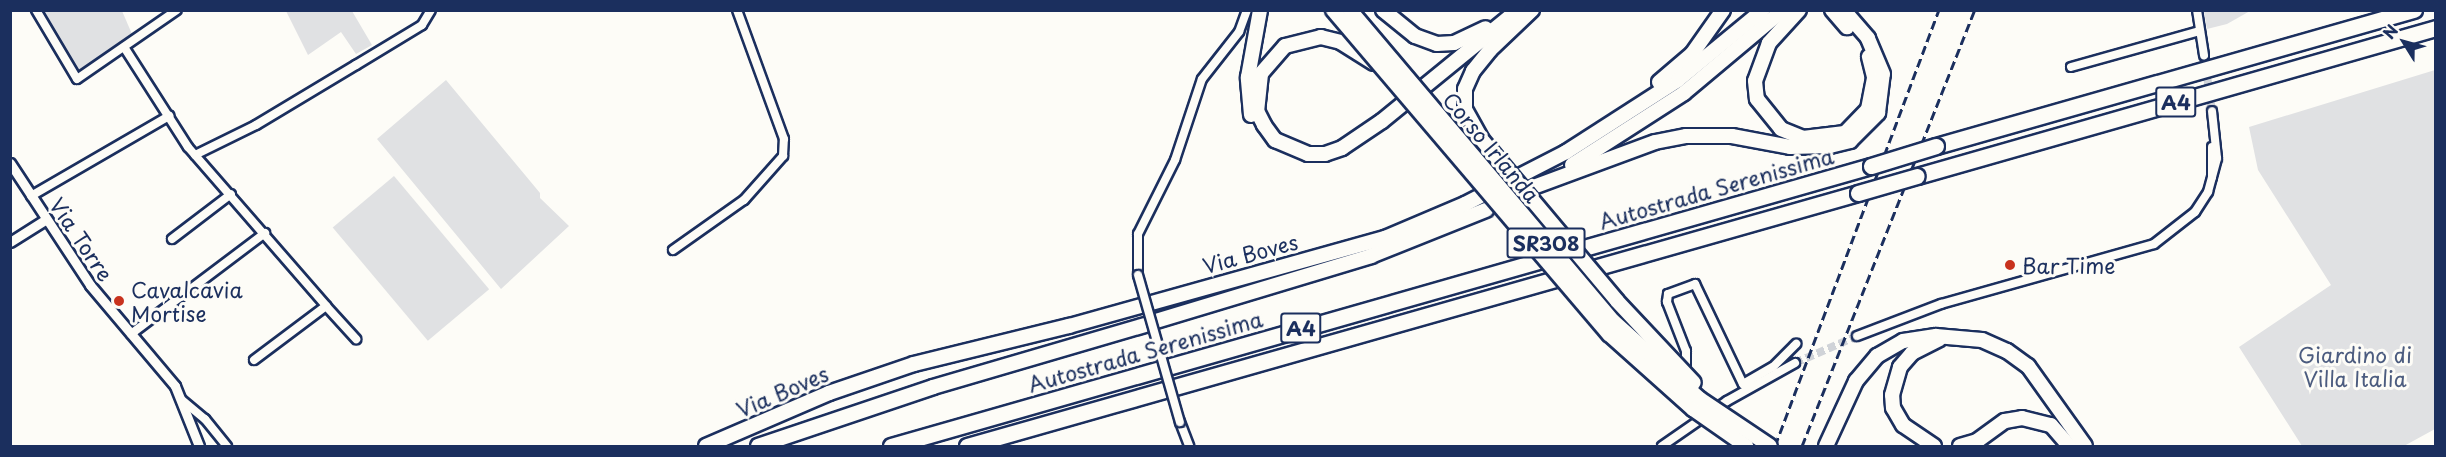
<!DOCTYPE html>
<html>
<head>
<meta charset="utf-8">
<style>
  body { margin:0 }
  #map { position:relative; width:2446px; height:457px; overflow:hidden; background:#fdfcf7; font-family:"Playpen Sans",sans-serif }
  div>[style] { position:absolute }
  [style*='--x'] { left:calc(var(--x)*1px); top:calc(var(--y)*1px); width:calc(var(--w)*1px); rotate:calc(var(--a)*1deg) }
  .green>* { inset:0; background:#e0e1e3; transform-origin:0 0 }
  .minor-tunnel>* { height:8px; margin-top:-4px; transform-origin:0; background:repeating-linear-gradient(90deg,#d0d3d8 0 8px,transparent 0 12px) }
  .roads { filter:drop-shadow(2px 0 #1b2f5e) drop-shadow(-2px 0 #1b2f5e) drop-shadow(0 2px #1b2f5e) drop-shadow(0 -2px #1b2f5e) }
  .minor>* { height:8px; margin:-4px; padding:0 4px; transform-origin:4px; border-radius:4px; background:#fdfcf7 }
  .tertiary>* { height:9px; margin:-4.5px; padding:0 4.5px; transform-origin:4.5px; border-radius:4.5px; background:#fdfcf7 }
  .trunk>* { height:14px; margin:-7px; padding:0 7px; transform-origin:7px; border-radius:7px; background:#fdfcf7 }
  .motorway>* { height:15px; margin:-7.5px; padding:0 7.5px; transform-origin:7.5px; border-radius:7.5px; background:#fdfcf7 }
  .rail>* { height:3px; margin-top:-1.5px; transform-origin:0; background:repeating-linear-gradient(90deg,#1b2f5e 0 9px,transparent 0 13.5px) }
  .bridges { filter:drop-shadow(2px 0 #1b2f5e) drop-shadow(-2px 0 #1b2f5e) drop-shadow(0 2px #1b2f5e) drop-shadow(0 -2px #1b2f5e) }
  .minor-bridge>* { height:8px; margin:-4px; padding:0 4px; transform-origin:4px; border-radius:4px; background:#fdfcf7 }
  .trunk-bridge>* { height:14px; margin:-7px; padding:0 7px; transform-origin:7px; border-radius:7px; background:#fdfcf7 }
  .motorway-bridge>* { height:15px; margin:-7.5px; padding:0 7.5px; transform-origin:7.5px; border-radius:7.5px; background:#fdfcf7 }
  .dots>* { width:16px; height:16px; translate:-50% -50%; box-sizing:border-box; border:3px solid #fdfcf7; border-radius:50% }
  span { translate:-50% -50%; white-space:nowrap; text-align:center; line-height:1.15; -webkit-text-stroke:6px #fdfcf7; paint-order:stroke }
  .shield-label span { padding:2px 4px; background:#fdfcf7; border:2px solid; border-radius:4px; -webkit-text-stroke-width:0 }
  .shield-label { font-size:20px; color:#1b2f5e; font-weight:700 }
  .street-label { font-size:21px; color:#1b2f5e }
  .poi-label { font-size:21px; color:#1b2f5e }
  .left { translate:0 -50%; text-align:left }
  .park-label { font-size:21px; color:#4c5c7f }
  .frame { position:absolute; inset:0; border:12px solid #1b2f5e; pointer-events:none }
  .north { position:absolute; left:2374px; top:12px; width:60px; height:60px; -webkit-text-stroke:4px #fdfcf7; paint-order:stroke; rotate:307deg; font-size:16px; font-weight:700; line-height:24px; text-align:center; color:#1b2f5e }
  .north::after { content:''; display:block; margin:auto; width:21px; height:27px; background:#1b2f5e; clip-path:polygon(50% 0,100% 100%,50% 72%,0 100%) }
</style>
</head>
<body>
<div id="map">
  <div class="green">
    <i style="clip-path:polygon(42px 11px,122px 11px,132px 34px,79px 71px)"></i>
    <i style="clip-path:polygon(286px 11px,352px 11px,372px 45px,356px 54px,341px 32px,308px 55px)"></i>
    <i style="clip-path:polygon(2204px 11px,2204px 10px,2250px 11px,2227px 24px,2207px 29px)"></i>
    <i style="clip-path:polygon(2435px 70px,2435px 429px,2404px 446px,2302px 446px,2239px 347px,2331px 285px,2258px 170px,2249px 127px)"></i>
    <i style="clip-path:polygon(446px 80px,540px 193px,540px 198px,569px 226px,501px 289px,377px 139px)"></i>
    <i style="left:394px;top:176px;width:148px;height:80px;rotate:50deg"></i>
  </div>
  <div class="minor-tunnel">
    <i style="--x:2204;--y:55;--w:57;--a:81.9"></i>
    <i style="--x:1795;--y:363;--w:68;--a:-23.5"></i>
  </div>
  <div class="roads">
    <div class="minor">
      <i style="--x:36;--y:10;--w:80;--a:59.3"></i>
      <i style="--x:77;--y:79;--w:121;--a:-34.6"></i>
      <i style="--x:2197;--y:10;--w:46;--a:81.2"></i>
      <i style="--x:124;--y:47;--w:119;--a:57.4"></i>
      <i style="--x:188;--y:147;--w:211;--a:49"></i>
      <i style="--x:326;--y:306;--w:90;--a:143.1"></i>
      <i style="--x:2071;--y:67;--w:134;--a:-15.6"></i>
      <i style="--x:195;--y:155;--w:68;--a:-26.2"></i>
      <i style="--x:256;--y:125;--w:117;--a:-31"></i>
      <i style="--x:356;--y:65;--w:77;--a:-31.2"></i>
      <i style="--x:422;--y:25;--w:17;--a:-59"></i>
      <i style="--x:2212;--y:177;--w:30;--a:-90"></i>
      <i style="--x:31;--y:196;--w:160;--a:-30.1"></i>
      <i style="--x:172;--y:239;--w:74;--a:-37.3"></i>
      <i style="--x:673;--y:250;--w:87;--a:-35.2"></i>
      <i style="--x:744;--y:200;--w:59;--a:-48.4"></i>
      <i style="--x:783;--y:156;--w:17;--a:-87"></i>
      <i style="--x:784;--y:139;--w:137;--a:-110"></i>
      <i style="--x:1138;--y:275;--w:41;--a:-90"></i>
      <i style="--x:1138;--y:234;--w:83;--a:-63.4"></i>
      <i style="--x:1175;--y:160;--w:85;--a:-71.6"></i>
      <i style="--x:1202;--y:79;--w:60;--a:-51.8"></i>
      <i style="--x:1239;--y:32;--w:23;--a:-70"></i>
      <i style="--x:326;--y:306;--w:45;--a:47.7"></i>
      <i style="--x:131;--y:334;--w:168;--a:-37"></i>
      <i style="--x:1857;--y:336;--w:90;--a:-20.9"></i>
      <i style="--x:1941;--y:304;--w:221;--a:-15.7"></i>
      <i style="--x:2154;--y:244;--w:52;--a:-38"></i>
      <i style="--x:2195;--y:212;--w:24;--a:-57"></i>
      <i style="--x:2208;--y:192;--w:35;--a:-75"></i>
      <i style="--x:2217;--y:158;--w:47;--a:-96.1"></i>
      <i style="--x:1686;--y:373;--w:22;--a:-90"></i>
      <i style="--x:1686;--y:351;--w:53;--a:-111.2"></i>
      <i style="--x:1667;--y:302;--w:8;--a:-83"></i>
      <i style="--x:1668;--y:294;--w:29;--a:-20"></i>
      <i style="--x:1695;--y:284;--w:111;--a:64.4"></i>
      <i style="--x:1743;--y:384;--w:34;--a:-30"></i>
      <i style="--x:1773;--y:367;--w:33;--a:-45"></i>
      <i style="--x:182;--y:400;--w:30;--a:40"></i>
      <i style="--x:205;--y:419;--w:35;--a:51"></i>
      <i style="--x:1180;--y:422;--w:26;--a:69"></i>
      <i style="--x:1662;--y:446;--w:79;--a:-34.7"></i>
      <i style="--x:1727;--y:401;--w:78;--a:-29.2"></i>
    </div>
    <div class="tertiary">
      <i style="--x:10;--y:163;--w:146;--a:56.7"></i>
      <i style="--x:90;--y:285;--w:132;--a:49.9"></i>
      <i style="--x:175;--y:386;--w:65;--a:68.2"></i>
      <i style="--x:10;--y:242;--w:41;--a:-32.2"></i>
    </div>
    <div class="trunk">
      <i style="--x:1383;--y:10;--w:41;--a:39.1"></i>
      <i style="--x:1415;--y:36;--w:23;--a:20"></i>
      <i style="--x:1437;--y:44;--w:17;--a:-3"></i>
      <i style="--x:1454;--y:43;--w:35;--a:-25"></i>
      <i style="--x:1799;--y:10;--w:45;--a:132.3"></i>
      <i style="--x:1769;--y:43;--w:40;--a:110.2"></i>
      <i style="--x:1755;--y:81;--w:18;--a:84"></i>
      <i style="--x:1757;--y:99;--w:38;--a:51"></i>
      <i style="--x:1781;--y:129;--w:24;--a:22"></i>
      <i style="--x:1803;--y:138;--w:42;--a:-6.8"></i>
      <i style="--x:1845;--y:133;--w:33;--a:-46"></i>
      <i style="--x:1868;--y:109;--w:33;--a:-79"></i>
      <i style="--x:1874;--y:77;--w:21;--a:-104"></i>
      <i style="--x:1832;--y:10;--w:23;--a:49"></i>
      <i style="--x:1374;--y:63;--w:39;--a:-148"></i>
      <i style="--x:1341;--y:42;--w:21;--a:-166"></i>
      <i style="--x:1321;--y:37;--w:37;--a:166"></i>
      <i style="--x:1285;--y:46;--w:37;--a:131"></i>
      <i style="--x:1261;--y:74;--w:37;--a:96"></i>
      <i style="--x:1257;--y:111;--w:16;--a:63"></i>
      <i style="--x:1264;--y:125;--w:19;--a:54"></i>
      <i style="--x:1275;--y:140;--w:36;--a:23"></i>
      <i style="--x:1308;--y:154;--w:17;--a:0"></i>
      <i style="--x:1325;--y:154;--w:18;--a:-19"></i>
      <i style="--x:1342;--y:148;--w:48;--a:-34"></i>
      <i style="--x:1382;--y:121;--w:176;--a:-39.2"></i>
      <i style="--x:1659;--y:82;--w:43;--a:-40.3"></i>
      <i style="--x:1692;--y:54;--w:54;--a:-54.8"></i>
      <i style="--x:1251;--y:115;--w:38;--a:-95"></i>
      <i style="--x:1248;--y:77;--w:68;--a:-79.8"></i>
      <i style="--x:1482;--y:140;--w:35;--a:-119"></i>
      <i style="--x:1465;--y:109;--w:20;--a:-90"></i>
      <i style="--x:1465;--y:89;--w:20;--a:-66"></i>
      <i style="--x:1473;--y:71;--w:27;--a:-51"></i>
      <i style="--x:1490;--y:50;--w:58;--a:-43.6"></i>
      <i style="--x:1572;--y:165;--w:133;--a:-32.7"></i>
      <i style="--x:1684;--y:93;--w:129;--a:-40"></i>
      <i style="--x:1528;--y:189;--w:135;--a:-20.3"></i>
      <i style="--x:1655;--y:142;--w:32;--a:-11"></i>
      <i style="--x:1686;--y:136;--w:46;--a:0"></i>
      <i style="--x:1732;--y:136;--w:59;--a:10.7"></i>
      <i style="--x:1790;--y:147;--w:40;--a:-1.4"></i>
      <i style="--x:1830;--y:146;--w:21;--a:-14"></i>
      <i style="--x:1850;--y:141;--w:40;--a:-45"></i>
      <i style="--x:1878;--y:113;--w:39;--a:-83"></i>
      <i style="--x:1883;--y:74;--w:39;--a:-113"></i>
      <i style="--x:1868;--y:38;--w:37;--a:-131"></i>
      <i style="--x:1156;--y:321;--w:225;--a:-16.8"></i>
      <i style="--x:1371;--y:256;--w:124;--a:-21.8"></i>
      <i style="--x:706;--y:446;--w:134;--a:-23.3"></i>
      <i style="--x:829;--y:393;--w:90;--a:-18.8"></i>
      <i style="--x:914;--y:364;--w:160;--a:-13.8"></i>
      <i style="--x:1069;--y:326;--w:328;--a:-15.6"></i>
      <i style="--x:1385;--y:238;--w:87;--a:-23"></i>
      <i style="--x:1465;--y:204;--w:114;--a:-27.2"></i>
      <i style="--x:1566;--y:152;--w:133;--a:-32.7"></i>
      <i style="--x:1678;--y:80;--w:110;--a:-39.5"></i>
      <i style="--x:758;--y:446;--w:185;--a:-18.6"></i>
      <i style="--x:933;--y:387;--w:221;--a:-16.3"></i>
      <i style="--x:1826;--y:446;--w:72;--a:-65.2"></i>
      <i style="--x:1856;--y:381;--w:33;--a:-50"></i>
      <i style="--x:1877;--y:356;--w:30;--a:-30"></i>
      <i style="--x:1903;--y:341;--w:33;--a:-9"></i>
      <i style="--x:1936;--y:336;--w:46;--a:5"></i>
      <i style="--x:1982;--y:340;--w:27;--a:24"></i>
      <i style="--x:2007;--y:351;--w:26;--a:36"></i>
      <i style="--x:2028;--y:366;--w:98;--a:54.5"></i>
      <i style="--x:1934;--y:446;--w:37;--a:-146"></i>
      <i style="--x:1903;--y:425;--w:20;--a:-120"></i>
      <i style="--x:1893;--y:408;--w:13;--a:-94"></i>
      <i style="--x:1892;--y:395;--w:29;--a:-74"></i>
      <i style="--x:1900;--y:367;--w:18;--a:-49"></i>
      <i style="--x:1912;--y:353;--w:31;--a:-27"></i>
      <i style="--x:1960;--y:446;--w:18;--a:-16"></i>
      <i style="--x:1977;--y:441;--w:34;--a:-36"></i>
      <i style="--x:2005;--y:421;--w:17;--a:-10"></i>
      <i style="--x:2022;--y:418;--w:30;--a:14"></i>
      <i style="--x:2051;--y:425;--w:28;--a:49"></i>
    </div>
    <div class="motorway">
      <i style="--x:1936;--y:146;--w:497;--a:-15.9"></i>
      <i style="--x:1917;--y:176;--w:540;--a:-15.92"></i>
      <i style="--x:891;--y:446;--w:1019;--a:-15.95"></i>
      <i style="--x:967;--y:446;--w:926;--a:-15.85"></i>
    </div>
  </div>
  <div class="rail">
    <i style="--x:1775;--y:446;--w:466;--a:-69.4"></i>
    <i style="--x:1802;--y:446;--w:469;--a:-68.4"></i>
  </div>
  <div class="bridges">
    <div class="minor-bridge">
      <i style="--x:1138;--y:275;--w:153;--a:74.1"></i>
    </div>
    <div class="trunk-bridge">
      <i style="--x:1333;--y:10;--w:426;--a:49.6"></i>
      <i style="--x:1609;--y:334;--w:113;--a:41.8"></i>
      <i style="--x:1693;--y:409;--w:65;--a:34.9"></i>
      <i style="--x:1350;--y:10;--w:407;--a:49.8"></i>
      <i style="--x:1613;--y:321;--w:117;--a:41.9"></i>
      <i style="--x:1700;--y:399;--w:84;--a:33.9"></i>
      <i style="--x:1482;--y:140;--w:210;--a:50"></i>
      <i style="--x:1617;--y:301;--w:112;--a:46.8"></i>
    </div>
    <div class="motorway-bridge">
      <i style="--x:1871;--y:166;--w:68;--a:-17.1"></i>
      <i style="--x:1858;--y:193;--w:61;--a:-16.1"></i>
    </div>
  </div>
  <div class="dots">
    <i style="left:2010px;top:265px;background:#c8321e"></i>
    <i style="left:119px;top:301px;background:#c8321e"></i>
  </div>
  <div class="shield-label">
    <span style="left:2176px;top:102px">A4</span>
    <span style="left:1546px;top:243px">SR308</span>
    <span style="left:1301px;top:328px">A4</span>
  </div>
  <div class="street-label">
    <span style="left:1492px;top:147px;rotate:50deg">Corso Irlanda</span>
    <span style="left:1716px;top:188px;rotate:-16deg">Autostrada Serenissima</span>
    <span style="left:82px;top:239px;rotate:56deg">Via Torre</span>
    <span style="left:1250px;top:253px;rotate:-15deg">Via Boves</span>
    <span style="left:1145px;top:351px;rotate:-16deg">Autostrada Serenissima</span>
    <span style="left:782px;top:391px;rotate:-23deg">Via Boves</span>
  </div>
  <div class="poi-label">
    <span class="left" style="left:2022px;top:265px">Bar Time</span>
    <span class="left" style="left:131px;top:301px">Cavalcavia<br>Mortise</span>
  </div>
  <div class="park-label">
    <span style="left:2355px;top:366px">Giardino di<br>Villa Italia</span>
  </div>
  <div class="frame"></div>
  <div class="north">N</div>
</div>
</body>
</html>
